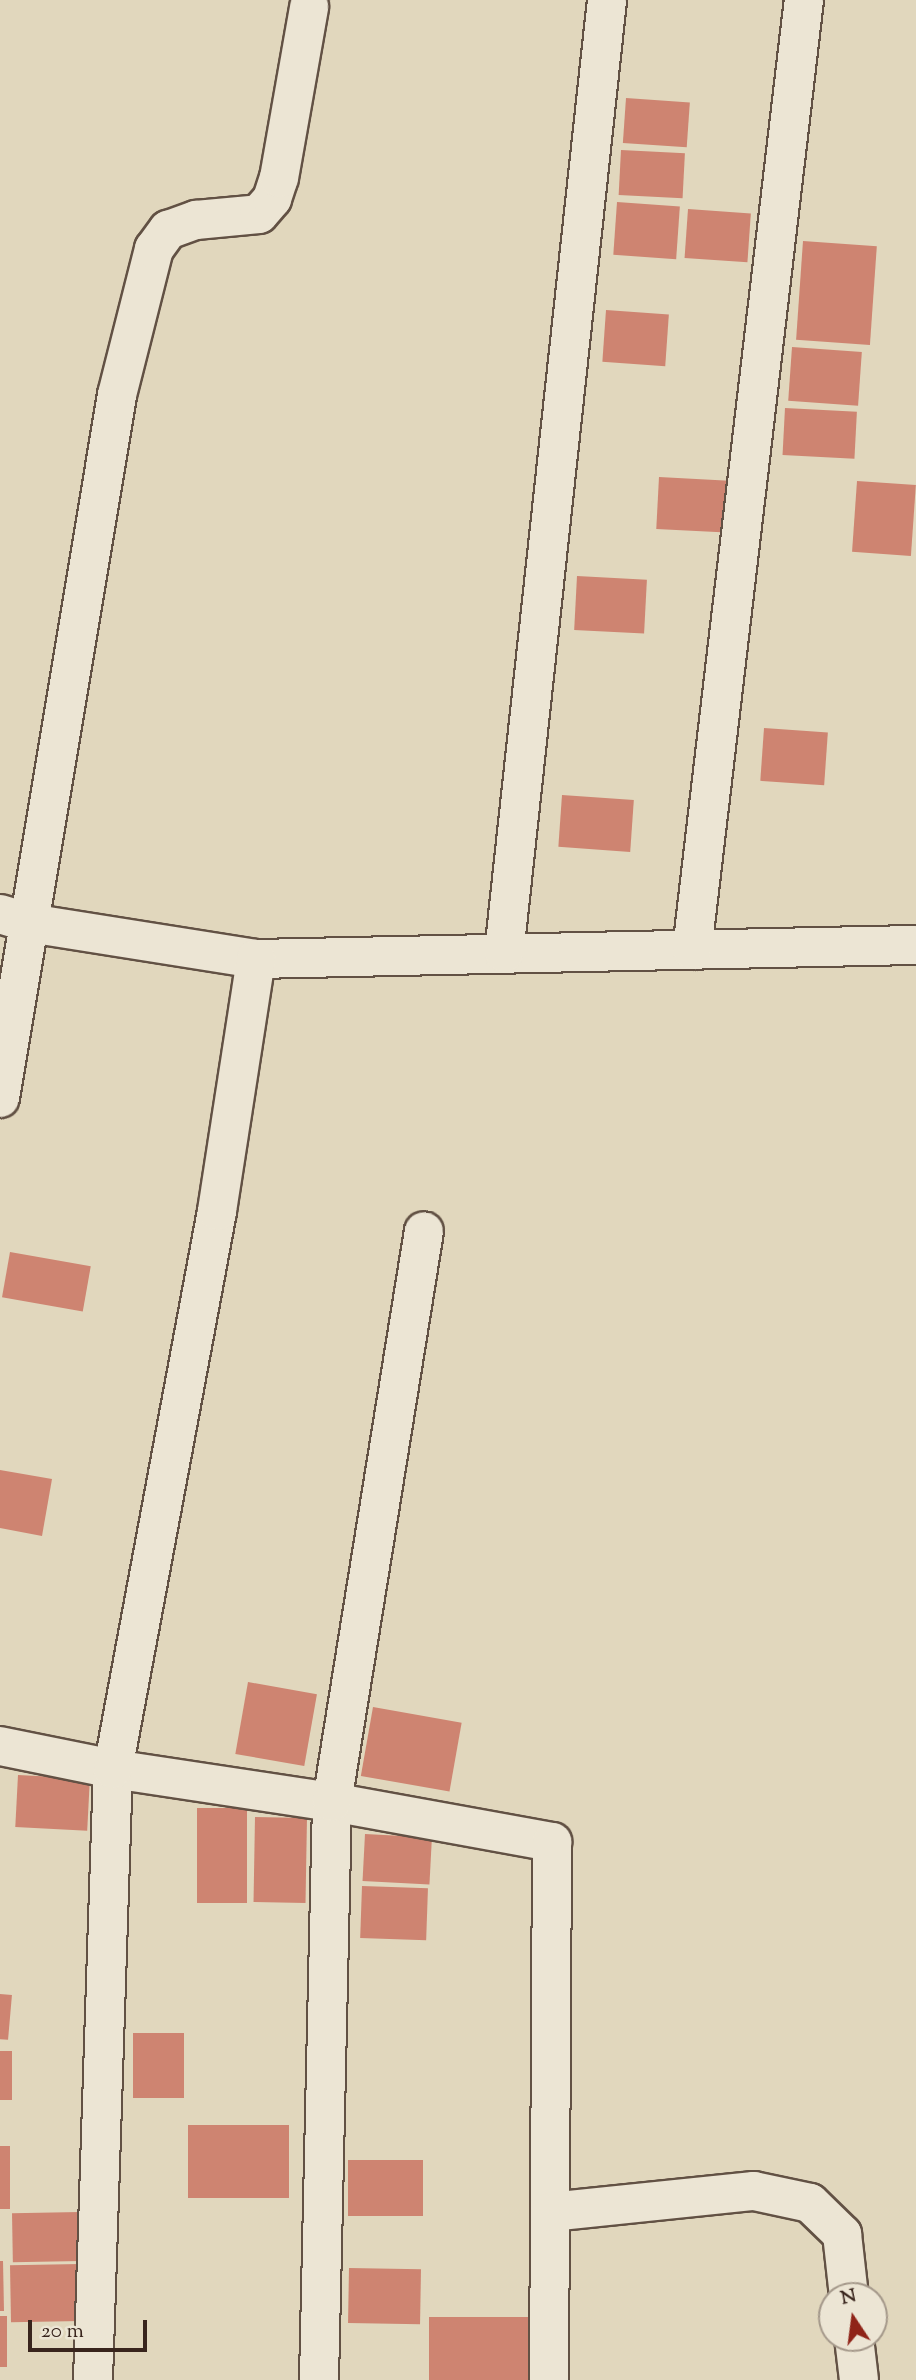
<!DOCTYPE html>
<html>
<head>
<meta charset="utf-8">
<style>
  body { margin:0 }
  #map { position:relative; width:916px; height:2380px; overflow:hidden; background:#e1d7bd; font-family:"Sorts Mill Goudy",serif }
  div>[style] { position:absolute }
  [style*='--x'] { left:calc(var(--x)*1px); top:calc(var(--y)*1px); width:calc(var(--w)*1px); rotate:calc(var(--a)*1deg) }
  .building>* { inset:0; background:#ce8471; transform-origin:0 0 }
  .roads { filter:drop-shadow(2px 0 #625144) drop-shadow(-2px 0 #625144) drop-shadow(0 2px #625144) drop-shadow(0 -2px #625144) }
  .minor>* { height:38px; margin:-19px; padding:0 19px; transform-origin:19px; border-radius:19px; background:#ece5d4 }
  span { translate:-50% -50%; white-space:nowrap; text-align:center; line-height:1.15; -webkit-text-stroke:5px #ece5d4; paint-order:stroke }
  .north { position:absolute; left:818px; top:2282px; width:70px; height:70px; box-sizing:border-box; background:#ece5d4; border:2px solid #a4988a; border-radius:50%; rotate:347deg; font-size:19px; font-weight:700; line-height:28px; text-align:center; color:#38241c }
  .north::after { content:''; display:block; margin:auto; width:24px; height:32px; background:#8f2418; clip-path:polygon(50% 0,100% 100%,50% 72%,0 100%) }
  .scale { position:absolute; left:28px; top:2320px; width:119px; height:32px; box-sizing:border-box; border:4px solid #38241c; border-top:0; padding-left:9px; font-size:21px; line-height:24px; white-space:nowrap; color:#38241c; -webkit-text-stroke:5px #ece5d4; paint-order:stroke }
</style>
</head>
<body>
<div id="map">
  <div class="building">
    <i style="left:626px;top:98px;width:64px;height:45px;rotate:4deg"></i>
    <i style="left:621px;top:150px;width:64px;height:45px;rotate:3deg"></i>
    <i style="left:617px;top:202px;width:63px;height:53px;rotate:4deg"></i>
    <i style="left:688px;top:209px;width:63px;height:49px;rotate:4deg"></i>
    <i style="left:803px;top:241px;width:74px;height:99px;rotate:4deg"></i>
    <i style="left:606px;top:310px;width:63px;height:52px;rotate:4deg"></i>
    <i style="left:792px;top:347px;width:70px;height:54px;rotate:4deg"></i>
    <i style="left:785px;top:408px;width:72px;height:47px;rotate:3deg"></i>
    <i style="left:659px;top:477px;width:70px;height:52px;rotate:3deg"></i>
    <i style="left:857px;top:481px;width:59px;height:71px;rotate:4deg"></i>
    <i style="left:577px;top:576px;width:70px;height:54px;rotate:3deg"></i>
    <i style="left:764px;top:728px;width:64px;height:53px;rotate:4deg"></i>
    <i style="left:562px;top:795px;width:72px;height:52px;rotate:4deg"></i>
    <i style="left:10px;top:1252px;width:82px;height:46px;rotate:10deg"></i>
    <i style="clip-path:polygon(0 1470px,52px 1479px,42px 1536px,0 1528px)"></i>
    <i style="left:248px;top:1682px;width:70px;height:73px;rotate:10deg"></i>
    <i style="left:373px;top:1707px;width:90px;height:70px;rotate:10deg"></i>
    <i style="left:18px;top:1775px;width:72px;height:52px;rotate:3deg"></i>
    <i style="left:197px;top:1808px;width:50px;height:95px"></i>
    <i style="left:255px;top:1817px;width:52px;height:85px;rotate:1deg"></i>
    <i style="left:365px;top:1834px;width:67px;height:47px;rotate:3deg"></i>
    <i style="left:362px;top:1886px;width:66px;height:52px;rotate:2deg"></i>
    <i style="left:0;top:1994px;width:12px;height:45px;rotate:5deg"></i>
    <i style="left:133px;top:2033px;width:51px;height:65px"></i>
    <i style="left:0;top:2051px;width:12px;height:49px"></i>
    <i style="left:188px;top:2125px;width:101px;height:73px"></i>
    <i style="left:0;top:2146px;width:10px;height:63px"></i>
    <i style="left:348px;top:2160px;width:75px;height:56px"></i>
    <i style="left:80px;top:2212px;width:49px;height:68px;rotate:89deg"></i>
    <i style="clip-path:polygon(0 2261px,3px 2261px,4px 2311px,0 2311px)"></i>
    <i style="left:80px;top:2264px;width:57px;height:70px;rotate:89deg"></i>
    <i style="left:349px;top:2268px;width:72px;height:55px;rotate:1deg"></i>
    <i style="left:7px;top:2316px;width:51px;height:7px;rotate:90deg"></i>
    <i style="left:429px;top:2317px;width:99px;height:63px"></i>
  </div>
  <div class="roads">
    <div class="minor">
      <i style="--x:0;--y:914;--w:30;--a:17"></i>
      <i style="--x:29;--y:923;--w:230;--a:9"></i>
      <i style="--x:256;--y:959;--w:660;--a:-1.22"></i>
      <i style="--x:692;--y:950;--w:957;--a:-83.28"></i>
      <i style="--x:504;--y:953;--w:959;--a:-83.83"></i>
      <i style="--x:0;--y:1098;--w:713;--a:-80.55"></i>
      <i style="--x:117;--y:395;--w:151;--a:-75.8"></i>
      <i style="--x:154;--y:249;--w:24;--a:-54"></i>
      <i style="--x:168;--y:230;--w:30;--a:-20"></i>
      <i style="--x:196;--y:220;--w:63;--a:-5.4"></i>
      <i style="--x:259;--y:214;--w:20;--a:-49"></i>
      <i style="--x:272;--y:199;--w:22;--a:-72"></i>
      <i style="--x:279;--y:178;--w:174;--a:-80"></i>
      <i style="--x:0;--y:1746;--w:115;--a:11.5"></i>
      <i style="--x:113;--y:1769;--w:221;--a:8.6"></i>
      <i style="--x:332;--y:1802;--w:224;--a:10.3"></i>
      <i style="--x:552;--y:1842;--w:538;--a:90.32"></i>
      <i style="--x:550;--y:2212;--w:205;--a:-5.9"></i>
      <i style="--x:754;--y:2191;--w:57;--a:12.1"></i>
      <i style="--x:810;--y:2203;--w:45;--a:44.1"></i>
      <i style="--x:842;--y:2234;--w:62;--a:83.6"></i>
      <i style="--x:854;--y:2338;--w:42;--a:83.2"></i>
      <i style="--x:93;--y:2380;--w:611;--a:-88.13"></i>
      <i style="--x:113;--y:1769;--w:568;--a:-79.44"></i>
      <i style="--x:217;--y:1211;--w:255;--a:-81.2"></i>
      <i style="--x:319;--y:2380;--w:578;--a:-88.71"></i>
      <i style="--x:332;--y:1802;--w:578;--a:-80.85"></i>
    </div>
  </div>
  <div class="north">N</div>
  <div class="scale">20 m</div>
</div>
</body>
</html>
